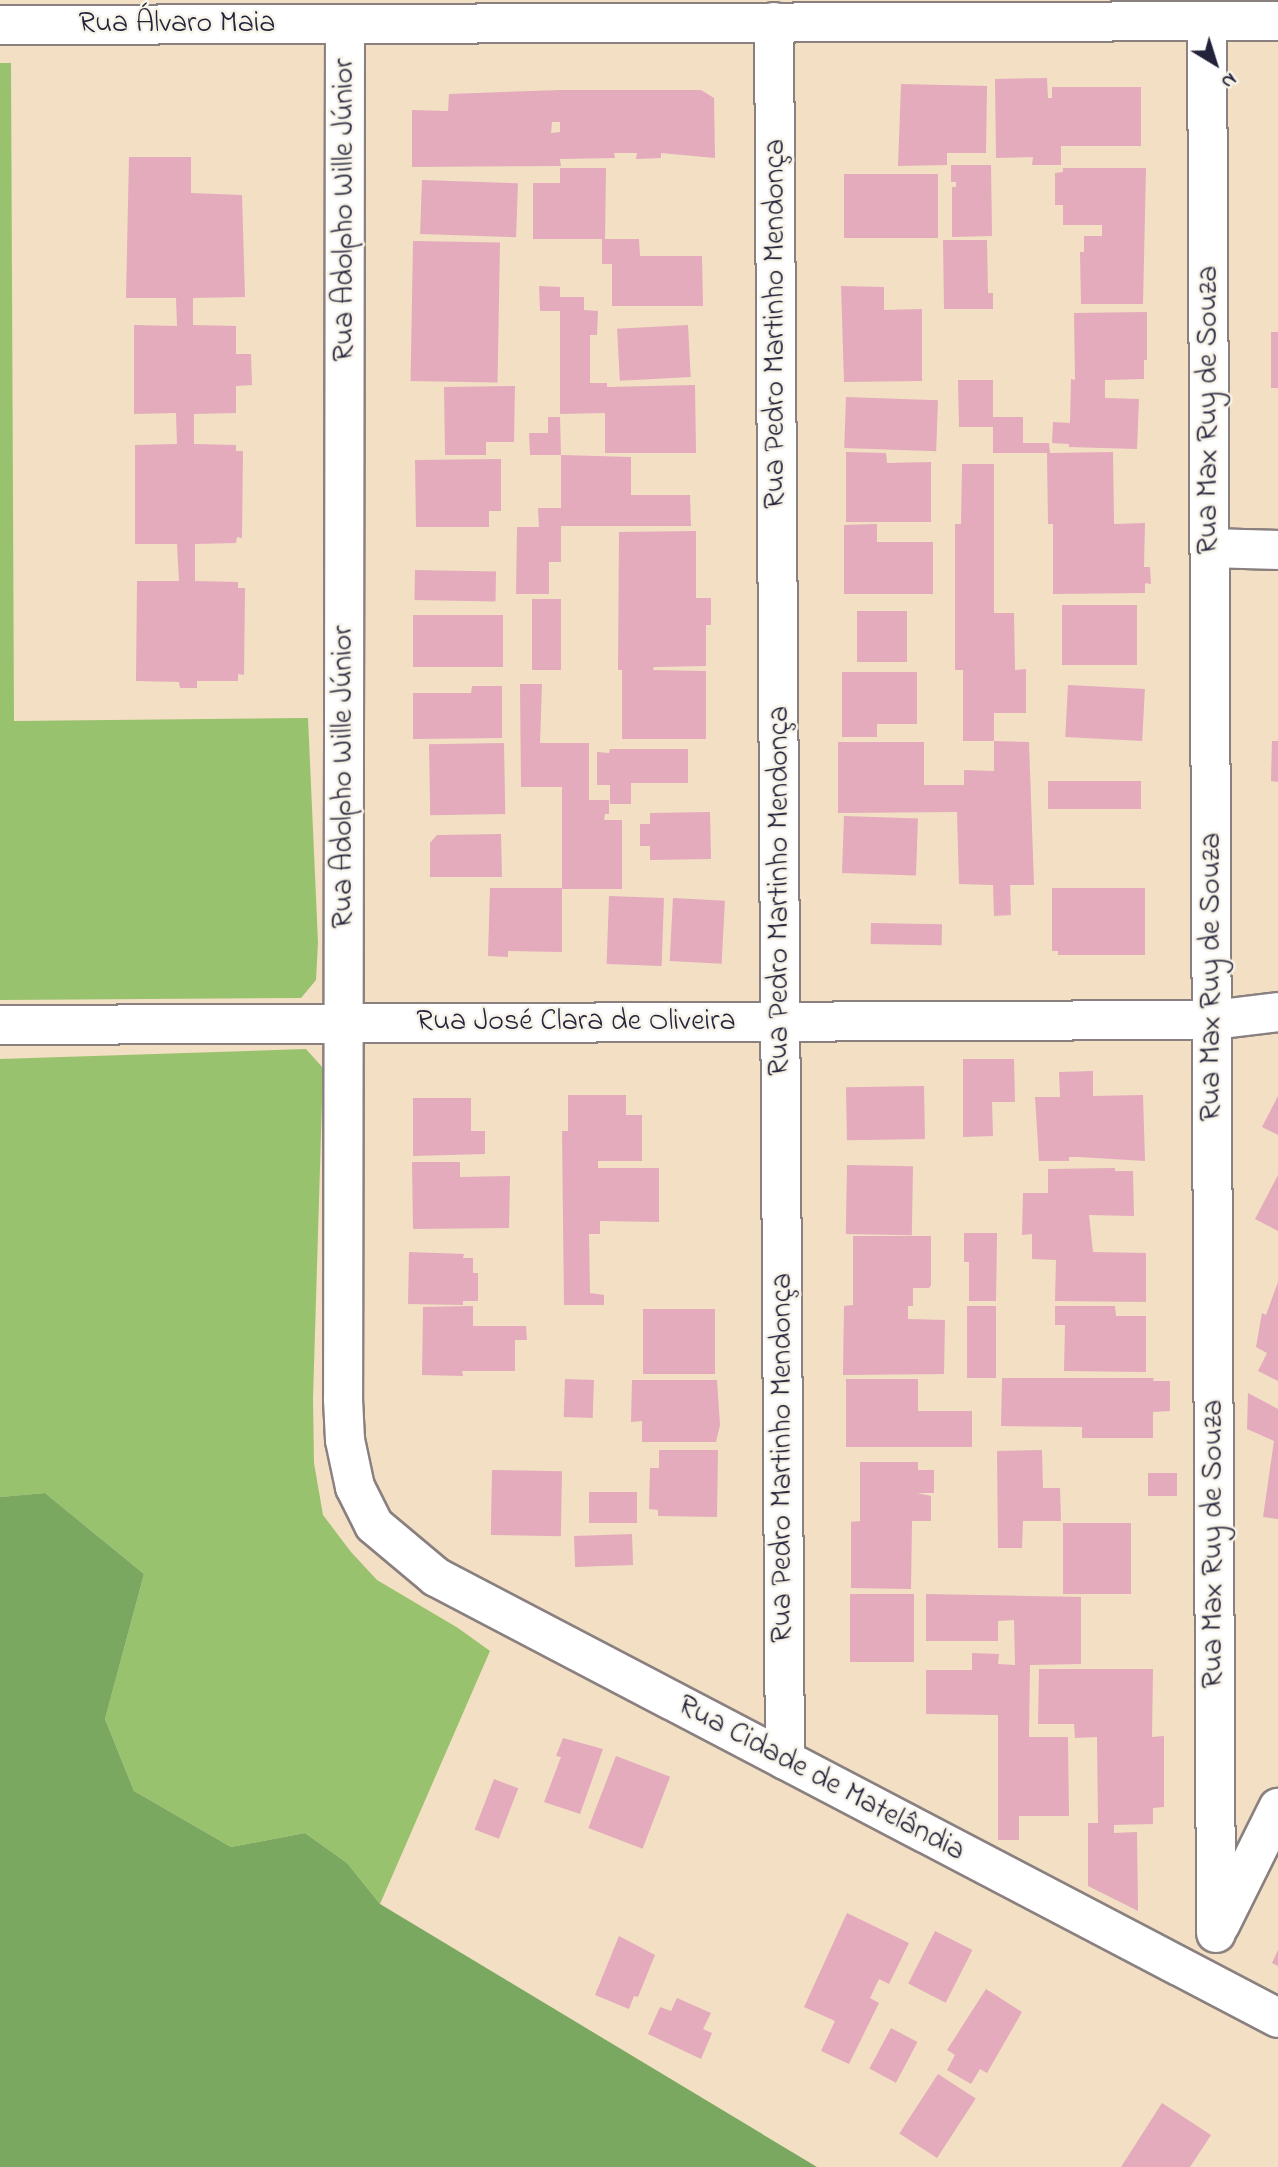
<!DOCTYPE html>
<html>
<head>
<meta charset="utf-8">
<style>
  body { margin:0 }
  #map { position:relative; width:1278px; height:2167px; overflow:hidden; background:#f2dfc4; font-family:"Indie Flower",sans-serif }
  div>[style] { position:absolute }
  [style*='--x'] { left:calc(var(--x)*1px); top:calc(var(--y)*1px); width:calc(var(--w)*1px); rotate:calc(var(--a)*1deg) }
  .green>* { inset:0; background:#99c26e }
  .forest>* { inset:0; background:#7aa861 }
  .building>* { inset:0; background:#e3abbc; transform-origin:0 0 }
  .roads { filter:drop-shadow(2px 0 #8a8080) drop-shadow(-2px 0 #8a8080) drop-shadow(0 2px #8a8080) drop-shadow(0 -2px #8a8080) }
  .minor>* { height:38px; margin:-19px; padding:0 19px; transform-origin:19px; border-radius:19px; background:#fff }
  span { translate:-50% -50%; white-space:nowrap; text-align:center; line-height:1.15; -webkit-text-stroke:5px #f7f3e8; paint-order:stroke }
  .street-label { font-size:30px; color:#22223b }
  .north { position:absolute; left:1180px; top:28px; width:70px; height:70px; -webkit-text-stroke:5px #f7f3e8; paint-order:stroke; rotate:142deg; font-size:19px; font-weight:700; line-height:28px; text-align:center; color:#22223b }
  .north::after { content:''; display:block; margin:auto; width:24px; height:32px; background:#22223b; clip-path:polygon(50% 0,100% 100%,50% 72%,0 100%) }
</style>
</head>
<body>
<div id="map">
  <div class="green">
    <i style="clip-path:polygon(0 63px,11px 63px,14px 721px,308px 718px,318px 942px,316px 980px,301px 998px,0 1000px)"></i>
    <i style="clip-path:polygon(306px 1049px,323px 1068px,313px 1399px,314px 1463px,323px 1515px,351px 1552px,377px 1580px,458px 1628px,490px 1651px,380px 1904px,347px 1863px,305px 1833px,231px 1847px,134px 1791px,105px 1719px,144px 1574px,45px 1493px,0 1497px,0 1059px)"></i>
  </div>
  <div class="forest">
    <i style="clip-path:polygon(45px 1493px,144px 1574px,105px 1719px,134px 1791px,231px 1847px,305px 1833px,347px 1863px,380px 1904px,817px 2167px,0 2167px,0 1497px)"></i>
  </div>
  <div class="building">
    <i style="clip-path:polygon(1047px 78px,1048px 98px,1052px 98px,1052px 87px,1141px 87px,1141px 146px,1061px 146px,1061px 165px,1032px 165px,1033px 157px,996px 158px,995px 79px)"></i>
    <i style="clip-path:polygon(901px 84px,987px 86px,986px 153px,947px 153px,947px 165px,898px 166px)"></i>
    <i style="clip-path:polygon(evenodd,560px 90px,701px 90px,714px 98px,715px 158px,661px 153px,661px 158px,636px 159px,637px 153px,614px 153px,615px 158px,560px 159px,561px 166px,412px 167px,412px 110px,448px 111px,449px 94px,560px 90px,552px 122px,560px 122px,560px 132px,551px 133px,552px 122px)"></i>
    <i style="clip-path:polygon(129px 157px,191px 157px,191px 193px,242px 195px,245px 297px,193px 298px,193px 325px,236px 326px,236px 354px,251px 354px,252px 385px,236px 386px,236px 413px,194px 414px,194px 444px,236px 445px,236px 451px,243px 451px,242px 538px,237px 537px,236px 543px,195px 544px,195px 581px,238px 582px,238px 588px,245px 588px,244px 675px,238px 674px,238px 681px,197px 681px,197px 688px,180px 688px,179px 682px,136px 681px,137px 581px,179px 581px,177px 544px,135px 544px,135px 445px,177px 444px,176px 413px,134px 414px,134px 325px,177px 326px,176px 298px,126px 298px)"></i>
    <i style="clip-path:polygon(951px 165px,991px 165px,992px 236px,952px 237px,952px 187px,956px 187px,956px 182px,951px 182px)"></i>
    <i style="clip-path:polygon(560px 168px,606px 168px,605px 239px,639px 239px,640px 256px,702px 256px,703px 306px,612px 306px,612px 264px,602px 264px,602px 239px,533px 239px,533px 183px,560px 183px)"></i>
    <i style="clip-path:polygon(1063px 168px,1146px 168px,1143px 304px,1081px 304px,1080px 252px,1084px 252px,1084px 236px,1102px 236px,1102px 225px,1063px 225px,1063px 205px,1055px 205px,1055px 173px,1063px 172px)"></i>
    <i style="left:844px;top:174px;width:94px;height:64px"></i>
    <i style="left:422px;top:180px;width:96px;height:54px;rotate:2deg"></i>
    <i style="clip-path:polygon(943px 240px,987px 240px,988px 293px,993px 293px,993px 309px,944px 309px)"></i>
    <i style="left:413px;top:241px;width:87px;height:140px;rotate:1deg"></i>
    <i style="clip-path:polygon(539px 286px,560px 287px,560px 297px,584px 297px,584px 310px,598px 311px,597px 335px,590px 335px,590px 383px,607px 383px,607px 387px,695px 385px,696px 453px,605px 453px,605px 413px,560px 414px,560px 311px,540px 311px)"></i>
    <i style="clip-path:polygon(841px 286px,884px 287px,884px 310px,922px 309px,922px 381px,844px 382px)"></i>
    <i style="clip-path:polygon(1147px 312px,1147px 360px,1144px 360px,1144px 379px,1105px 380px,1105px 398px,1139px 399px,1137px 449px,1069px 447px,1069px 444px,1052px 443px,1053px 422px,1070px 423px,1071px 379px,1075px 380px,1074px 313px)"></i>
    <i style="left:688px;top:325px;width:52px;height:71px;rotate:87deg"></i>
    <i style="left:1271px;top:332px;width:7px;height:56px"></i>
    <i style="clip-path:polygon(958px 380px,993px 380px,993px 417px,1023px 417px,1023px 443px,1049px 443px,1050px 453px,1113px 452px,1114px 524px,1145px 523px,1144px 567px,1150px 567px,1151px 584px,1145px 583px,1145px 593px,1053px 594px,1053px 524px,1048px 524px,1047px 453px,993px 453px,993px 427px,959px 427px)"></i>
    <i style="clip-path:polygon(515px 386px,514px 442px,486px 442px,486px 455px,445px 455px,444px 387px)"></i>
    <i style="left:846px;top:397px;width:92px;height:51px;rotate:2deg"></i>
    <i style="clip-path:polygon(548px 417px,560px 417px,561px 455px,530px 455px,529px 433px,548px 433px)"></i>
    <i style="clip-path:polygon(846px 452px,886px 453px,887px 463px,931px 462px,931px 522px,846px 522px)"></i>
    <i style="clip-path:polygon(561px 455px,631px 457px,631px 495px,690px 495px,691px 526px,561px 526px,561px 562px,549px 562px,549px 594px,516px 594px,517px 527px,539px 527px,538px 508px,561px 508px)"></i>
    <i style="clip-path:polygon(501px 459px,501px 511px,489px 511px,489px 527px,416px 527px,415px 460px)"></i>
    <i style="clip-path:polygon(962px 464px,994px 464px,994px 613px,1014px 613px,1015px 670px,1026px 669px,1026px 713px,994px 713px,994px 741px,963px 741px,963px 670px,955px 670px,955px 524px,961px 524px)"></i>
    <i style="clip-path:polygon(877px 524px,877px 542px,933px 542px,933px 594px,844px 594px,844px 525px)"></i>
    <i style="clip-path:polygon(696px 531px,696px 598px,711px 598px,711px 625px,706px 625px,706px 666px,654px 667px,653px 670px,706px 671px,706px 739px,622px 739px,622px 670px,618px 670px,619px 532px)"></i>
    <i style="left:415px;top:570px;width:81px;height:30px;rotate:1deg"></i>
    <i style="left:532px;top:599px;width:29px;height:71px"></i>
    <i style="left:1137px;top:605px;width:60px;height:75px;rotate:90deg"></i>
    <i style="left:857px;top:611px;width:50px;height:51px"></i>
    <i style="left:503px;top:615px;width:52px;height:90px;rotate:90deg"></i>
    <i style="clip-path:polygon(842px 672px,917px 672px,917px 724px,877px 724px,877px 737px,842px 737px)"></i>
    <i style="clip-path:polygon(520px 684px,542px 684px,540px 743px,589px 743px,589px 800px,609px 800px,609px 814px,605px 814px,604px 820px,622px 820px,622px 889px,562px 889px,562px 952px,508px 951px,508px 957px,488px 956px,490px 888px,562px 888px,562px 787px,521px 787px)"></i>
    <i style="left:1068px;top:685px;width:77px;height:52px;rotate:3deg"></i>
    <i style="clip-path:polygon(472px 686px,502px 686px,502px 738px,413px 739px,413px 693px,471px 693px)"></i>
    <i style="clip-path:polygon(994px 741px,1029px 742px,1034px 885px,1010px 885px,1011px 915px,994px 916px,993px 885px,959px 884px,957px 812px,838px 813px,838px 742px,924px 742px,924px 785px,964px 785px,964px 770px,994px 771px)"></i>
    <i style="clip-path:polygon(1272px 741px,1278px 741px,1278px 782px,1271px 781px)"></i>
    <i style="left:504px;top:743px;width:71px;height:75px;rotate:89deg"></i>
    <i style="clip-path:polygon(610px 749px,688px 749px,688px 783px,631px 783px,631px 804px,610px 804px,610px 785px,597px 785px,597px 752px,609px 753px)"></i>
    <i style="left:1141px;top:781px;width:28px;height:93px;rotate:90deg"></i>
    <i style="clip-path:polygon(710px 812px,711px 859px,650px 860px,650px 846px,640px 846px,640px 824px,650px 824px,650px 813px)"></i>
    <i style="left:844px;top:816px;width:74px;height:57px;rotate:2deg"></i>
    <i style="clip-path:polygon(501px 834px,502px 877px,430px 877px,430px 843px,437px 835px)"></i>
    <i style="clip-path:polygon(1052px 888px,1145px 888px,1145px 955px,1058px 955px,1058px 951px,1052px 951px)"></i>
    <i style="left:609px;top:896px;width:55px;height:68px;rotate:2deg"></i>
    <i style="left:673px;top:898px;width:52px;height:63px;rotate:3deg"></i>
    <i style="left:871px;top:923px;width:71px;height:21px;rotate:1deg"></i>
    <i style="clip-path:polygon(963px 1059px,1014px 1059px,1015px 1102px,992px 1102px,993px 1136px,963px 1137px)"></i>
    <i style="clip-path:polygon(1093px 1071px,1093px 1096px,1143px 1095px,1145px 1161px,1079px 1157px,1069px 1157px,1069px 1161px,1039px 1161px,1035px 1097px,1060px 1097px,1059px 1072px)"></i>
    <i style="left:924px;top:1086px;width:53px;height:78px;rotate:89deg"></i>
    <i style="clip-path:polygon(568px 1095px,626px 1095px,626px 1115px,642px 1115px,642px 1161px,598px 1161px,598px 1168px,659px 1168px,659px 1222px,600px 1221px,600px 1234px,589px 1234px,590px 1293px,604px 1295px,604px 1305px,564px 1305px,562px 1131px,568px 1131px)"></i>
    <i style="clip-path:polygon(1278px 1096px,1278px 1135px,1262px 1127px)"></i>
    <i style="clip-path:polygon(413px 1098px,471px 1098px,471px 1131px,485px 1131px,485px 1154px,413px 1156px)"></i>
    <i style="clip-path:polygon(412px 1162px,460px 1162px,460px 1177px,510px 1176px,509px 1228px,413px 1229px)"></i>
    <i style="left:847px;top:1165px;width:66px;height:69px;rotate:1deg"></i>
    <i style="clip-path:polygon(1115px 1168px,1115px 1171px,1133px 1171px,1134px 1216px,1089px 1215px,1093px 1252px,1146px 1253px,1146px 1302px,1055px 1301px,1056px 1260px,1032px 1259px,1032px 1234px,1022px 1235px,1023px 1193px,1048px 1193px,1048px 1169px)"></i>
    <i style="clip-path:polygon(1278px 1175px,1278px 1231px,1255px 1219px)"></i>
    <i style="clip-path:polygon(964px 1233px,997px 1233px,996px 1301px,969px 1301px,969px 1262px,964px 1262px)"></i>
    <i style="clip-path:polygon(853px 1236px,931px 1236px,931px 1285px,929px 1288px,913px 1288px,913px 1306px,908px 1306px,908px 1319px,945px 1320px,944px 1374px,843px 1375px,844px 1306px,853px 1305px)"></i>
    <i style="clip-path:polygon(409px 1252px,464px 1254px,463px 1258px,473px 1258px,473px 1273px,478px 1273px,478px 1301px,463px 1301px,463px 1305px,408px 1304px)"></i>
    <i style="clip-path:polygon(1278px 1282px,1278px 1381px,1258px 1371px,1267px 1353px,1256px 1347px,1262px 1313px,1266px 1315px)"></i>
    <i style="clip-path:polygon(473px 1306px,473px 1326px,526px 1326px,527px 1340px,515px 1340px,515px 1371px,462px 1371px,463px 1376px,422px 1375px,423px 1307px)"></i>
    <i style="left:967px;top:1306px;width:29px;height:72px"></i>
    <i style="clip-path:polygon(1055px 1306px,1115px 1306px,1116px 1316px,1146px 1316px,1146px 1372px,1064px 1371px,1065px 1325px,1055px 1325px)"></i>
    <i style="left:643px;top:1309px;width:72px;height:65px"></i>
    <i style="clip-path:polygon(1002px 1378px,1154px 1378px,1153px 1381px,1170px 1381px,1170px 1411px,1153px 1412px,1153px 1438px,1082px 1438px,1082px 1427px,1001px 1426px)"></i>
    <i style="left:565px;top:1379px;width:29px;height:38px;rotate:2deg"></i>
    <i style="clip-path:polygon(846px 1379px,918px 1379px,918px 1411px,972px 1411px,972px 1447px,846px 1447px)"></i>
    <i style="clip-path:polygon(632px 1380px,717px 1380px,720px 1425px,716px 1442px,642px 1442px,642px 1421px,631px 1422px)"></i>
    <i style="clip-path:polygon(1248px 1393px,1278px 1409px,1278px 1519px,1263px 1517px,1274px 1441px,1247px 1429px)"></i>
    <i style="clip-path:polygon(659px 1450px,718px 1450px,717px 1517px,658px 1516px,658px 1510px,649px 1509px,650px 1468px,659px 1468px)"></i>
    <i style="clip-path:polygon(1042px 1450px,1043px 1488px,1060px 1488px,1061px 1521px,1023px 1521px,1022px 1548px,998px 1548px,997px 1451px)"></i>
    <i style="clip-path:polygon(860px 1462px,918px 1462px,918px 1470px,934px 1470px,934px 1493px,917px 1493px,931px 1496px,931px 1521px,912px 1521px,911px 1589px,851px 1588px,851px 1522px,860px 1521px)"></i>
    <i style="left:492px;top:1470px;width:70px;height:65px;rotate:1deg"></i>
    <i style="left:1148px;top:1473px;width:29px;height:23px"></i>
    <i style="left:589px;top:1492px;width:48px;height:31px"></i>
    <i style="left:1063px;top:1523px;width:68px;height:71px"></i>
    <i style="left:632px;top:1534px;width:31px;height:58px;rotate:88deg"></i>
    <i style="left:850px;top:1594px;width:64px;height:68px"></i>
    <i style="clip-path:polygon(926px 1594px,1081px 1597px,1081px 1664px,1030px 1665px,1029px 1737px,1068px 1737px,1069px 1816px,1019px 1816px,1019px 1840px,998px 1840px,998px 1715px,926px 1714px,926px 1670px,972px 1670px,972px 1653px,999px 1654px,998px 1664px,1015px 1665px,1014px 1620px,998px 1621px,998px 1641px,926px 1641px)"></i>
    <i style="clip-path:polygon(1039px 1669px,1153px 1669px,1152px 1737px,1164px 1736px,1164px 1807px,1153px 1808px,1153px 1824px,1114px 1825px,1114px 1833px,1137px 1832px,1138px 1911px,1088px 1886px,1088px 1823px,1098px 1823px,1097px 1737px,1075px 1738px,1074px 1724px,1038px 1724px)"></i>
    <i style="clip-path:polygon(563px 1738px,603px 1749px,580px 1814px,544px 1802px,561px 1757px,556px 1756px)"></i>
    <i style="left:616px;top:1756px;width:58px;height:77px;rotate:21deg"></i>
    <i style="left:494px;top:1779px;width:26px;height:54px;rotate:21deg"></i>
    <i style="clip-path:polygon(847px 1913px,909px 1943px,889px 1984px,879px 1979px,870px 1998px,879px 2003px,849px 2064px,821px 2051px,835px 2021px,804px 2007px)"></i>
    <i style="left:935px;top:1931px;width:42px;height:59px;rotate:27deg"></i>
    <i style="clip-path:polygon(619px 1936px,655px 1955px,638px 1997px,634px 1996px,629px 2009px,595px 1995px)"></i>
    <i style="clip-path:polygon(1278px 1950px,1278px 1966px,1272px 1963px)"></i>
    <i style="clip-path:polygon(986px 1989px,1022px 2012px,987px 2073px,980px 2069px,971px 2084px,947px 2070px,955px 2055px,947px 2050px)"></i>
    <i style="clip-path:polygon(677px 1998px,711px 2013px,703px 2029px,712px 2033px,701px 2059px,648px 2034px,660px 2007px,671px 2011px)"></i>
    <i style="left:891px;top:2028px;width:30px;height:46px;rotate:28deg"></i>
    <i style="left:938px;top:2074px;width:45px;height:71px;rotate:33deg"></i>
    <i style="clip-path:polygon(1162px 2103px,1211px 2135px,1190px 2167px,1121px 2167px)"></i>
  </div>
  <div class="roads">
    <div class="minor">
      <i style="--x:1207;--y:21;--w:1912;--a:89.73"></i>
      <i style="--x:774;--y:22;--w:1738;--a:89.64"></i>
      <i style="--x:345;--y:24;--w:1375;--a:90.08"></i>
      <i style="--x:343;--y:1399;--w:41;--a:87.2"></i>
      <i style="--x:345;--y:1440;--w:48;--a:78"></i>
      <i style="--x:355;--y:1487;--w:42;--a:63.4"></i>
      <i style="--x:374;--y:1525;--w:81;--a:40"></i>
      <i style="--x:436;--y:1577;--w:950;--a:27.64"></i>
      <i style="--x:0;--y:25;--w:1278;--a:-0.18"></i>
      <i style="--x:1210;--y:548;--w:68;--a:1.7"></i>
      <i style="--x:0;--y:1025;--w:1212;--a:-0.24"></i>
      <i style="--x:1212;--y:1020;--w:66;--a:-6.9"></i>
      <i style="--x:1220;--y:1925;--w:131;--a:-63.6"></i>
    </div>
  </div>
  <div class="street-label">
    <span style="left:177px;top:24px">Rua Álvaro Maia</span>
    <span style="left:345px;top:210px;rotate:-90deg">Rua Adolpho Wille Júnior</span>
    <span style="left:776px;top:324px;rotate:-90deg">Rua Pedro Martinho Mendonça</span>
    <span style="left:1209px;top:410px;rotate:-90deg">Rua Max Ruy de Souza</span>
    <span style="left:344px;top:777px;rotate:-90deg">Rua Adolpho Wille Júnior</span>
    <span style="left:780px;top:891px;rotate:-90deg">Rua Pedro Martinho Mendonça</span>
    <span style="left:1212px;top:977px;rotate:-90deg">Rua Max Ruy de Souza</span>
    <span style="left:576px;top:1022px">Rua José Clara de Oliveira</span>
    <span style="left:783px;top:1458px;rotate:-90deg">Rua Pedro Martinho Mendonça</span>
    <span style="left:1214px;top:1544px;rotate:-90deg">Rua Max Ruy de Souza</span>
    <span style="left:821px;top:1779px;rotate:28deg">Rua Cidade de Matelândia</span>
  </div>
  <div class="north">N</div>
</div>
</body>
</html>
